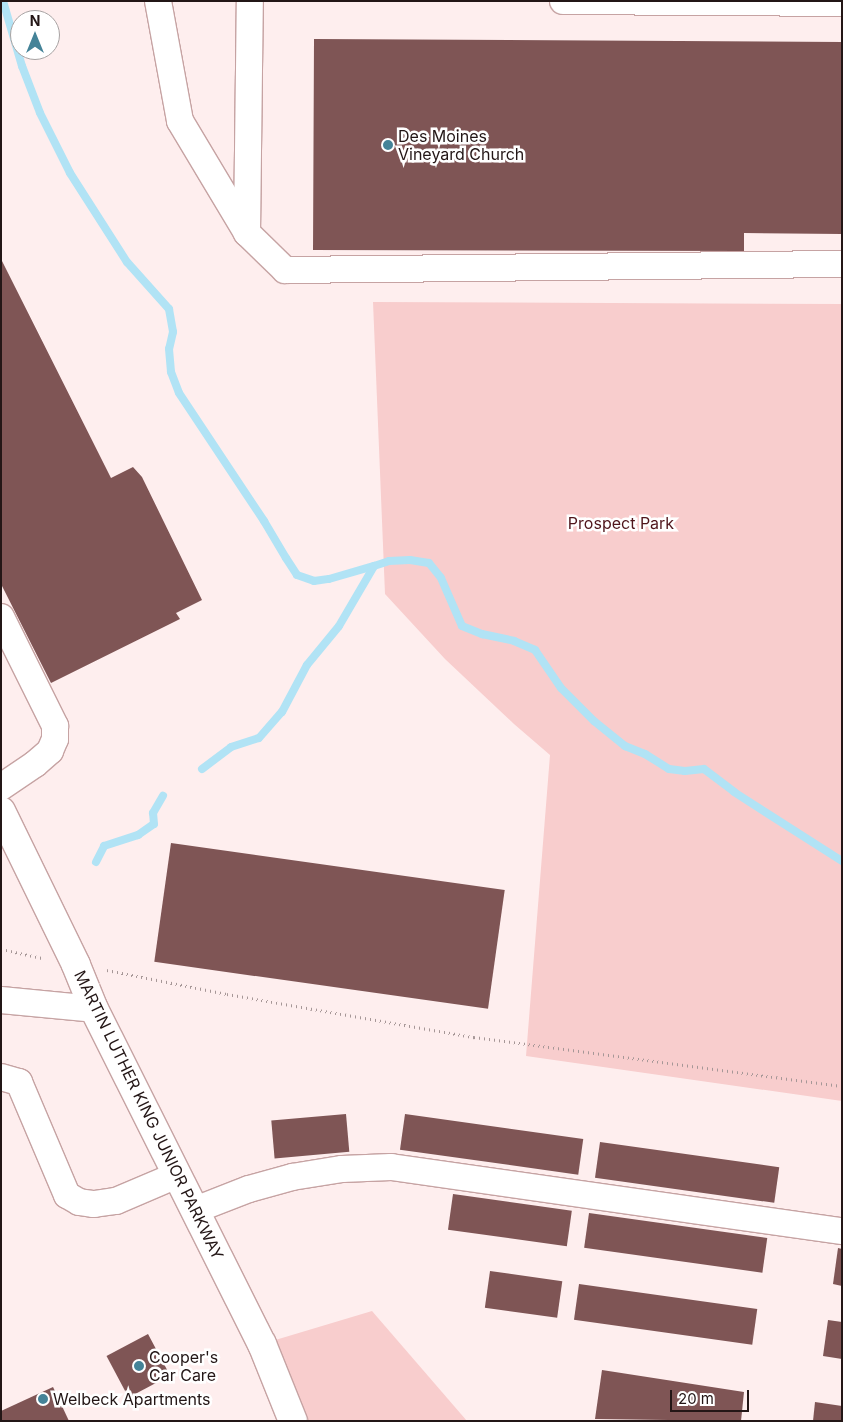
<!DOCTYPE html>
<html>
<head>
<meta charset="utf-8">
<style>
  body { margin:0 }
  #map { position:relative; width:843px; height:1422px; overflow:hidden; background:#feeeee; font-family:Inter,sans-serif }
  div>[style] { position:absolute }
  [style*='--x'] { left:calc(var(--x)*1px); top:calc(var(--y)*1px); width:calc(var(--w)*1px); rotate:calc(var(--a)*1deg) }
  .green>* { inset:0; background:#f8cdcd }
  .stream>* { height:8px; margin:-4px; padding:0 4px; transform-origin:4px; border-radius:4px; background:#b1e3f5 }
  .building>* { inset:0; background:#7f5555; transform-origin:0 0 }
  .path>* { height:3px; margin-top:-1.5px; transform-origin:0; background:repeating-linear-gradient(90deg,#a69797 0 1px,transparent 0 5px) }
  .roads { filter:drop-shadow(1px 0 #c6a3a3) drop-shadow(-1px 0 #c6a3a3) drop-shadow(0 1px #c6a3a3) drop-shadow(0 -1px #c6a3a3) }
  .minor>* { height:26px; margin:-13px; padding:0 13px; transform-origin:13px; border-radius:13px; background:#fff }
  .major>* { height:28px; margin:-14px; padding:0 14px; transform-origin:14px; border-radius:14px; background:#fff }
  .dots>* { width:14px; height:14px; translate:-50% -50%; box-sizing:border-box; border:2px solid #fff; border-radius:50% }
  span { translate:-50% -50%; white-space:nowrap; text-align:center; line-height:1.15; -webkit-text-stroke:5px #fff; paint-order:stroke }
  .poi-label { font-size:16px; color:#231616 }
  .left { translate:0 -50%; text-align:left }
  .park-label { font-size:16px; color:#4f151b }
  .street-label { font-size:16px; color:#231616 }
  .frame { position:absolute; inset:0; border:2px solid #231616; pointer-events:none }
  .north { position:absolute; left:10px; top:10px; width:50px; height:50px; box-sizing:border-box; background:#fff; border:1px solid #a7a2a2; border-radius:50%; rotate:0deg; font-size:14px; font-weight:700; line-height:20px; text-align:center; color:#231616 }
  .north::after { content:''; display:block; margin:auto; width:18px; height:22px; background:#448398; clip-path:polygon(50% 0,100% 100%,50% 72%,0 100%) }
  .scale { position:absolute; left:670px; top:1390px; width:79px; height:22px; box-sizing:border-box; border:2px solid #231616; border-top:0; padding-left:6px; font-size:15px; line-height:18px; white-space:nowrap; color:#231616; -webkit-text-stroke:4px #fff; paint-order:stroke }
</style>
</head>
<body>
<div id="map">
  <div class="green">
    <i style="clip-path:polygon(373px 302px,842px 304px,842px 1101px,526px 1056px,550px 755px,514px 724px,445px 659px,385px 594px)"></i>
    <i style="clip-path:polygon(372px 1311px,467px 1421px,293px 1421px,262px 1344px)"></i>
  </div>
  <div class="stream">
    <i style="--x:3;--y:1;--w:68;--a:73.7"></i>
    <i style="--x:22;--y:66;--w:50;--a:69"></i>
    <i style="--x:40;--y:113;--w:67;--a:63.4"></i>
    <i style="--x:70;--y:173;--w:106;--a:57.4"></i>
    <i style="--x:127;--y:262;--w:63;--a:48.2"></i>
    <i style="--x:169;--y:309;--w:23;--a:80"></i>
    <i style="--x:173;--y:332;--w:17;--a:103"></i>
    <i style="--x:169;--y:349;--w:23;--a:85"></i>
    <i style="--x:171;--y:372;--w:22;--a:69"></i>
    <i style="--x:179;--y:393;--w:154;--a:56.4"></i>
    <i style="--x:264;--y:521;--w:43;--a:59.3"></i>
    <i style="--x:286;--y:558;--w:20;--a:57"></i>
    <i style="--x:297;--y:575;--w:18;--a:19"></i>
    <i style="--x:314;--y:581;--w:15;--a:-8"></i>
    <i style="--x:329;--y:579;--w:47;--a:-16.1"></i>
    <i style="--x:202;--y:769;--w:36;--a:-37"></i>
    <i style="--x:231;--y:747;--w:29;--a:-18"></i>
    <i style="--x:259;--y:738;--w:35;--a:-49"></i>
    <i style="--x:282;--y:712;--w:53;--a:-62"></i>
    <i style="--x:307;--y:665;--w:50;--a:-50.6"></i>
    <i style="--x:339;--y:626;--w:69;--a:-59.7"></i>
    <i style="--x:374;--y:566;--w:16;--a:-18"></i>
    <i style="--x:389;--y:561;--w:21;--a:-3"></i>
    <i style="--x:410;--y:560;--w:19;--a:9"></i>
    <i style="--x:429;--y:563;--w:19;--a:51"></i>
    <i style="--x:441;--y:578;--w:52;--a:66.4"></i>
    <i style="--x:462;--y:626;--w:22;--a:22"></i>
    <i style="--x:482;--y:634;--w:33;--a:12"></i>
    <i style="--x:514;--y:641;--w:23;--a:23"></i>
    <i style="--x:535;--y:650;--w:46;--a:55.6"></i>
    <i style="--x:561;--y:688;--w:47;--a:45"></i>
    <i style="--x:594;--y:721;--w:40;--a:39"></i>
    <i style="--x:625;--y:746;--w:22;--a:22"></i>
    <i style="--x:645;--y:754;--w:28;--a:32"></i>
    <i style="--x:669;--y:769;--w:16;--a:7"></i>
    <i style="--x:685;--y:771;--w:19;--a:-6"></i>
    <i style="--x:704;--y:769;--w:38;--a:37"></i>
    <i style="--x:734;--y:792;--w:128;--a:32.6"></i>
    <i style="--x:96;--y:862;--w:18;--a:-63"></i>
    <i style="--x:104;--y:846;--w:36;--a:-18"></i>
    <i style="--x:138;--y:835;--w:19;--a:-35"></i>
    <i style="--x:154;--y:824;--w:11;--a:-95"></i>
    <i style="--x:153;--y:813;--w:20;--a:-60"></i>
  </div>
  <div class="building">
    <i style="clip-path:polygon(314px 39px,842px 42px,842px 234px,744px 233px,744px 251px,313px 250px)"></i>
    <i style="clip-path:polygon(1px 259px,111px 478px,133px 467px,142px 477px,202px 600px,176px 613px,180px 619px,51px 683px,1px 584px)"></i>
    <i style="left:171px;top:843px;width:337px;height:120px;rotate:8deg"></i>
    <i style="left:346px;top:1114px;width:38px;height:75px;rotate:85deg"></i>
    <i style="left:405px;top:1114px;width:180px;height:36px;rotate:8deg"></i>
    <i style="left:600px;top:1142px;width:181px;height:36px;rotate:8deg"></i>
    <i style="left:453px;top:1194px;width:120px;height:36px;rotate:8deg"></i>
    <i style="left:589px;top:1213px;width:180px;height:35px;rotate:8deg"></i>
    <i style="clip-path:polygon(838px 1248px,842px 1249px,842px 1286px,833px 1284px)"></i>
    <i style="left:490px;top:1271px;width:73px;height:37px;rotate:8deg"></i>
    <i style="left:579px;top:1284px;width:180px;height:36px;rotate:8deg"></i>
    <i style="clip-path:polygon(828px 1320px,842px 1322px,842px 1359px,823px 1356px)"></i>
    <i style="left:148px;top:1334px;width:47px;height:47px;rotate:62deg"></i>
    <i style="clip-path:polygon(602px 1370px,744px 1392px,741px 1421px,595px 1419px)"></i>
    <i style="clip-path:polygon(53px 1387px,69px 1421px,1px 1421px,1px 1411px)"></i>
    <i style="clip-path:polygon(815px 1402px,842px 1406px,842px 1421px,813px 1421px)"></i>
  </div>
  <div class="path">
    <i style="--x:1;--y:949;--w:42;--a:12.4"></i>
    <i style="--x:107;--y:970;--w:122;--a:11.3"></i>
    <i style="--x:227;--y:994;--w:251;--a:9.9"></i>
    <i style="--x:474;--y:1037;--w:371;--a:7.6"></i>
  </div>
  <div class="roads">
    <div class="minor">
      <i style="--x:158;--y:1;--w:122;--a:79.6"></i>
      <i style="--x:180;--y:121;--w:131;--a:59.1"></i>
      <i style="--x:247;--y:233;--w:232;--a:-89.3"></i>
      <i style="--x:563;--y:1;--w:279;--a:0.4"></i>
      <i style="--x:247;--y:233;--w:53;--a:44.2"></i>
      <i style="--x:285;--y:270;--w:557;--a:-0.62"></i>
      <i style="--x:1;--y:617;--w:122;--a:63.6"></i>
      <i style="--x:55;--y:726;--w:13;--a:90"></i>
      <i style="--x:55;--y:739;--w:13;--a:113"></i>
      <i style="--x:50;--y:751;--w:20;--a:139"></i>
      <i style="--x:35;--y:764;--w:41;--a:145.9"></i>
      <i style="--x:1;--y:1000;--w:93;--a:5.5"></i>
      <i style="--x:1;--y:1077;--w:19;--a:16"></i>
      <i style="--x:19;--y:1082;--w:123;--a:67"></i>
      <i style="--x:67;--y:1195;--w:14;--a:30"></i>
      <i style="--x:79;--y:1202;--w:15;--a:8"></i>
      <i style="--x:94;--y:1204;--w:22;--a:-8"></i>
      <i style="--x:116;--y:1201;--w:66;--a:-23.1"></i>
      <i style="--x:195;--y:1210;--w:58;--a:-21.3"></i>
      <i style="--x:249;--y:1189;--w:45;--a:-15.6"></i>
      <i style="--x:292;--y:1177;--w:51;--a:-9.1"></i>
      <i style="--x:342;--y:1169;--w:49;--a:-2.3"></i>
      <i style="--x:391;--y:1167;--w:456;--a:8.1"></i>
    </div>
    <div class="major">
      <i style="--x:1;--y:811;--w:171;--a:64"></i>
      <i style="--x:76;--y:965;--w:48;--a:67.8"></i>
      <i style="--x:94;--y:1009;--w:375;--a:63.4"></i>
      <i style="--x:262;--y:1344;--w:83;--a:68.1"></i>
    </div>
  </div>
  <div class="dots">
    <i style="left:388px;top:145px;background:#448398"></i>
    <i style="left:139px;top:1366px;background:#448398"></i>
    <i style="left:43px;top:1399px;background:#448398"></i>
  </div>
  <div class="poi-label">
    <span class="left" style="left:398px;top:145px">Des Moines<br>Vineyard Church</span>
    <span class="left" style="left:149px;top:1366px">Cooper's<br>Car Care</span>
    <span class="left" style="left:53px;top:1399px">Welbeck Apartments</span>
  </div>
  <div class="park-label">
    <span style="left:621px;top:523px">Prospect Park</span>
  </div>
  <div class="street-label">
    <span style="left:149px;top:1115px;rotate:64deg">MARTIN LUTHER KING JUNIOR PARKWAY</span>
  </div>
  <div class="frame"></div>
  <div class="north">N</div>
  <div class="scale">20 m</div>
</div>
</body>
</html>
